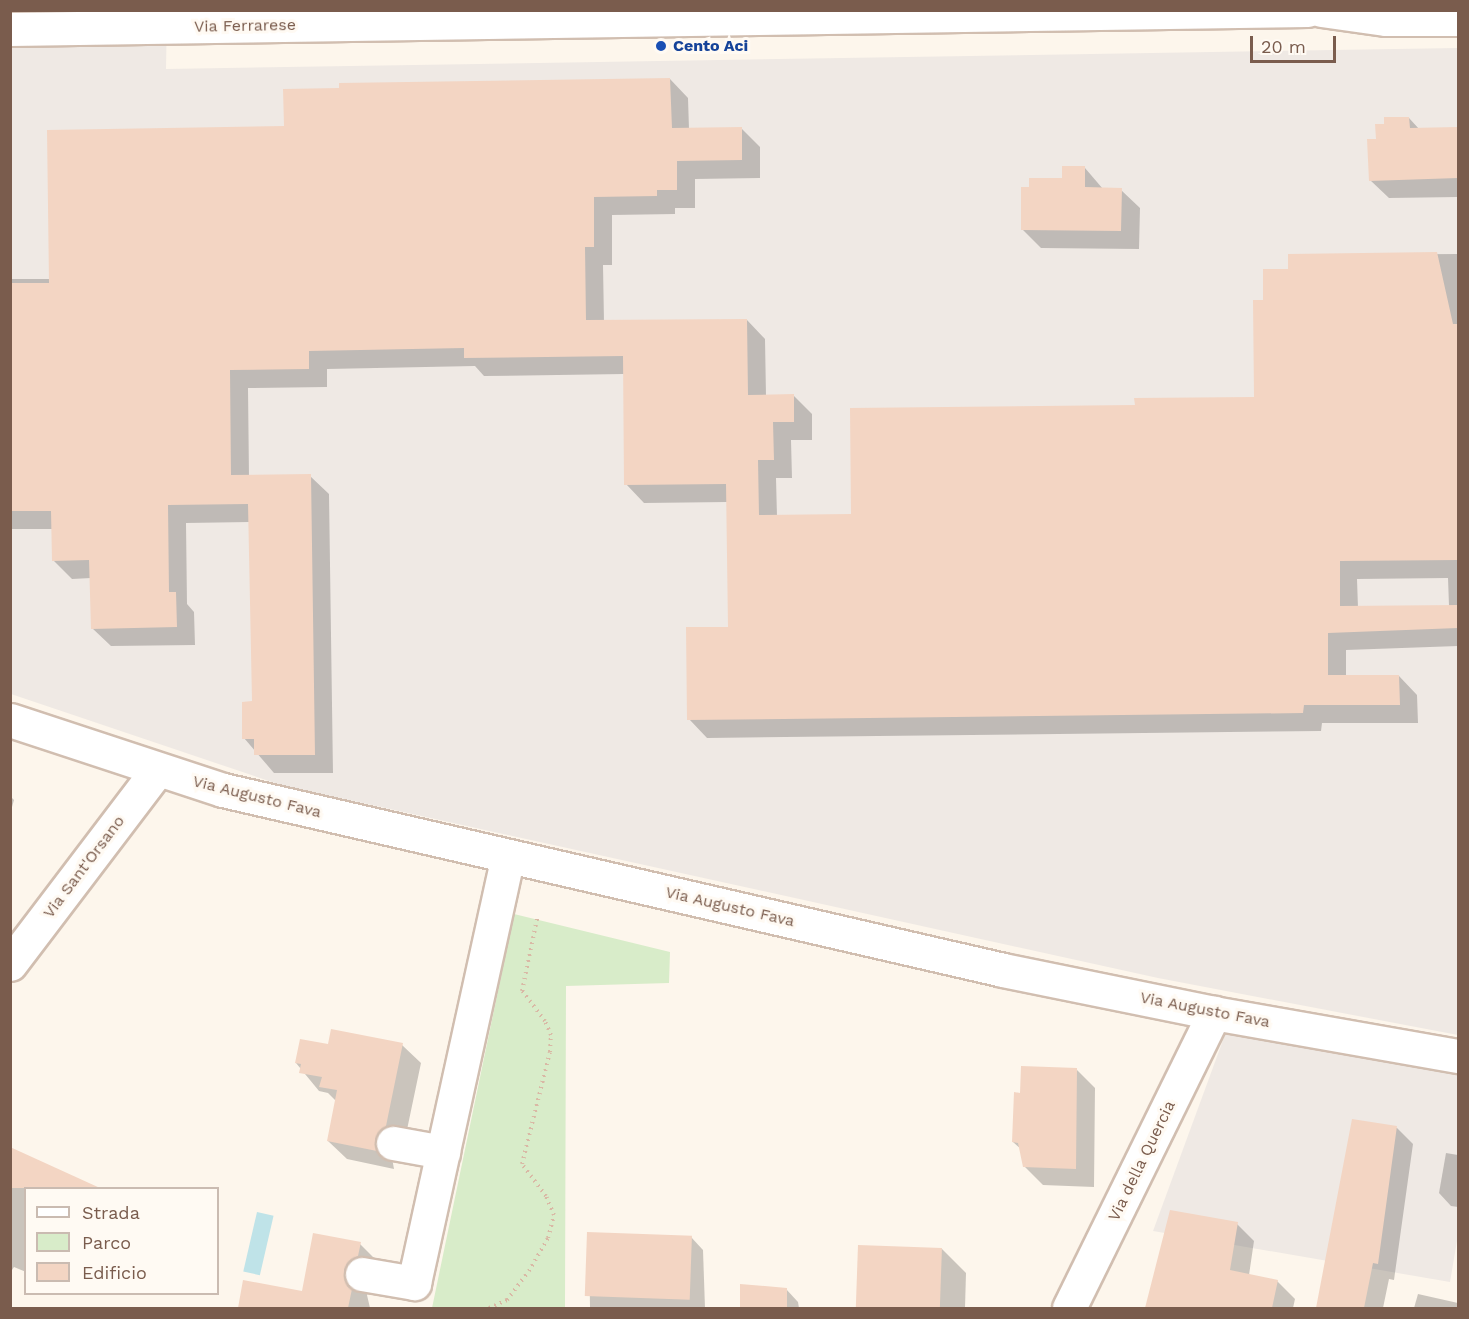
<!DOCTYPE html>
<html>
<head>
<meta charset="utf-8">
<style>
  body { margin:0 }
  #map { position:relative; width:1469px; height:1319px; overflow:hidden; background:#fdf6ec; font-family:"Work Sans",sans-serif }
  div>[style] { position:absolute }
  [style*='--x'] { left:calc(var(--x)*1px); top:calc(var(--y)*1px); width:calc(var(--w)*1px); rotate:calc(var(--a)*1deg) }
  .industrial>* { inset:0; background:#efe9e4 }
  .green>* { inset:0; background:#d8ecc9 }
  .water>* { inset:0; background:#bfe3e8; transform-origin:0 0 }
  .shadow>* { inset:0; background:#0003 }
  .building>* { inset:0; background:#f3d5c3; transform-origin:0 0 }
  .path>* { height:4px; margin-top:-2px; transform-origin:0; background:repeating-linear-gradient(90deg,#d9b8a5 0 1.5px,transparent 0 6px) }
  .roads { filter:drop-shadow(2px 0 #d1beb0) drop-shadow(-2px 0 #d1beb0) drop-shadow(0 2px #d1beb0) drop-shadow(0 -2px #d1beb0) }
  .street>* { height:33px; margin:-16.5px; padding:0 16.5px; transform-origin:16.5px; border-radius:16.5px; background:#fff }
  .secondary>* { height:33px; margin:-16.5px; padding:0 16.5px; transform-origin:16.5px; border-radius:16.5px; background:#fff }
  .dots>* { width:16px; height:16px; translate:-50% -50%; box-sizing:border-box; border:3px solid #fffaf3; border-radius:50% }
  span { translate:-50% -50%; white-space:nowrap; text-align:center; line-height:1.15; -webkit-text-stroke:6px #fffaf3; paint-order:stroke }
  .street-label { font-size:16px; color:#7a5c4d }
  .transit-label { font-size:16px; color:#164399; font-weight:700 }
  .left { translate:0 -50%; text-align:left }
  .frame { position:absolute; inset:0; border:12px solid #7a5c4d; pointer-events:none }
  .legend { position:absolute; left:24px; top:1187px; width:195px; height:108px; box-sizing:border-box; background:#fffaf3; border:2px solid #cabbb1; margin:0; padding:8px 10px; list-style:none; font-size:18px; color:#7a5c4d }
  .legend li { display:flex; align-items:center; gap:12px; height:30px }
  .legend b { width:30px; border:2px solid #cabbb1 }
  .scale { position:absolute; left:1250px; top:36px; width:86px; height:27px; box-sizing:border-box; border:3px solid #7a5c4d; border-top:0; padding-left:8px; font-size:18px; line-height:21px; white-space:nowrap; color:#7a5c4d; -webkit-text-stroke:4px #fffaf3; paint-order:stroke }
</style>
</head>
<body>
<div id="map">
  <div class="industrial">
    <i style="clip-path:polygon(11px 11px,167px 11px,166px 69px,1458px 48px,1458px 1035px,1158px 978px,281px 785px,11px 694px)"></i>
    <i style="clip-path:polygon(1226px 1032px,1458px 1069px,1458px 1235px,1450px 1282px,1153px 1231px)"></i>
  </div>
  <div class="green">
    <i style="clip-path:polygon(514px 914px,670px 952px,669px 983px,566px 986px,565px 1308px,432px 1308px)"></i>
  </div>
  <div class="water">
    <i style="left:257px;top:1212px;width:17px;height:61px;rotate:13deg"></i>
  </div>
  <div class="shadow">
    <i style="clip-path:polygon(evenodd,670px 79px,688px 98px,689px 129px,741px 128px,760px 147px,760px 178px,695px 179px,695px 208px,675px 208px,675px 214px,612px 215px,612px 265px,603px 265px,604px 322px,747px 320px,765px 339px,766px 396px,794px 396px,812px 414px,812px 440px,791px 440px,792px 478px,776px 478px,777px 516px,853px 515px,1136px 406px,1255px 398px,1265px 301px,1289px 271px,1289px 255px,1458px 254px,1458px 646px,1346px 650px,1346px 677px,1399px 676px,1417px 695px,1418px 723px,1322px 723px,1321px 731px,707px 738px,689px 719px,729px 628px,728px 502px,644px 503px,626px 484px,624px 374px,484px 376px,475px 366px,327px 369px,327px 387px,248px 388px,249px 477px,310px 476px,329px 494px,333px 773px,274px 773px,244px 738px,253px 703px,250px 522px,186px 523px,187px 604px,194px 612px,195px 645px,111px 646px,92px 628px,91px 578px,72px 579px,53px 560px,53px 529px,10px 529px,10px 279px,51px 279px,286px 127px,670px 79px,1448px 578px,1449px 606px,1358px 608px,1357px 579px,1448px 578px)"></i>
    <i style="clip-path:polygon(1409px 118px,1420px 130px,1458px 129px,1458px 197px,1389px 198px,1370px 180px,1377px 140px)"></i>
    <i style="clip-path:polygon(1085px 168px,1103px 189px,1121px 190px,1140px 208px,1139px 249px,1041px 248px,1022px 229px,1063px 180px)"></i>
    <i style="clip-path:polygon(10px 796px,14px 800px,10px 814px)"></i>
    <i style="clip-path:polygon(402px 1045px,421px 1063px,404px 1144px,392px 1158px,394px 1169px,347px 1159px,328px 1141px,336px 1101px,328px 1093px,319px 1091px,296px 1063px,329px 1046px)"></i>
    <i style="clip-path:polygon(1077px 1070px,1095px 1088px,1094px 1187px,1043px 1185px,1024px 1166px,1021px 1149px,1013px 1142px)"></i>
    <i style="clip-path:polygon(1353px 1121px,1397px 1128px,1413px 1144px,1394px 1280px,1389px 1279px,1383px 1308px,1318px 1308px)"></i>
    <i style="clip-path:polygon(10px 1148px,75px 1179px,85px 1188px,26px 1188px,26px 1272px,14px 1267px,10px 1273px)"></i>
    <i style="clip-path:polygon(1446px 1153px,1458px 1155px,1458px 1207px,1451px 1206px,1439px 1193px)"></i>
    <i style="clip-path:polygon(1172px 1212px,1237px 1224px,1254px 1241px,1249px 1275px,1277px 1281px,1295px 1299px,1293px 1308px,1148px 1308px)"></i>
    <i style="clip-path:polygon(589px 1234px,691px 1237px,703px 1250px,705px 1308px,590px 1308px)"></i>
    <i style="clip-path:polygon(360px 1244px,384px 1268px,367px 1295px,370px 1308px,239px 1308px,244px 1281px,303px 1293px)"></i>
    <i style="clip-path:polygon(859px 1247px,942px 1249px,966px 1273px,965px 1308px,857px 1308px)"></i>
    <i style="clip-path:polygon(741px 1285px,786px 1289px,798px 1302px,799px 1308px,742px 1308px)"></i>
    <i style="clip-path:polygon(1418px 1294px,1458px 1303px,1458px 1308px,1414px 1308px)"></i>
  </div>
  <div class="building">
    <i style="clip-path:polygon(670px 78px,672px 128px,742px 127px,742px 160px,677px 161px,677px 190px,657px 190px,657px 196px,594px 197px,594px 247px,585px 247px,586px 320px,747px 319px,748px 395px,794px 394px,794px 422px,773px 422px,774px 460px,758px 460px,759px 515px,851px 514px,850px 408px,1135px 405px,1134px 398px,1254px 397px,1253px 300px,1263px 300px,1263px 269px,1288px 269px,1288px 254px,1437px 252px,1453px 324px,1457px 324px,1458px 560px,1340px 561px,1340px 606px,1458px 605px,1458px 628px,1328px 633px,1328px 675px,1399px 675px,1400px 705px,1304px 705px,1303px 713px,687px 720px,686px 627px,728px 627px,726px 484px,624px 485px,623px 356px,464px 358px,464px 348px,309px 351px,309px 369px,230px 370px,231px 475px,311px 474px,315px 755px,254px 755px,254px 739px,242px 739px,242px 702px,252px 701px,248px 504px,168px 505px,169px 592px,176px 592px,177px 627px,91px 629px,89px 560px,52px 561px,51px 511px,10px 511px,10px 283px,49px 283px,47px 130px,284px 126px,283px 89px,339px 88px,339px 83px)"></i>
    <i style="clip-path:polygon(1384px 117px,1409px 117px,1410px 128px,1458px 127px,1458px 178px,1369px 181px,1367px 139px,1376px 139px,1375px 124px,1384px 124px)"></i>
    <i style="clip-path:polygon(1062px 166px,1085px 166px,1085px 187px,1122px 188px,1121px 231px,1021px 230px,1021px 187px,1029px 187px,1029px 178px,1062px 178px)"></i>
    <i style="clip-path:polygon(331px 1029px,403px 1043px,386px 1126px,375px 1139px,377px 1151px,327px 1141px,337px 1090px,319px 1087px,322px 1077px,299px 1073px,301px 1064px,295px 1063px,300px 1039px,328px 1044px)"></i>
    <i style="clip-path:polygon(1021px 1066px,1077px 1068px,1076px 1169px,1023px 1167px,1018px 1143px,1012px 1142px,1014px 1092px,1020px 1093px)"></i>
    <i style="clip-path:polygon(1352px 1119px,1397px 1126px,1378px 1264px,1373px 1263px,1364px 1308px,1316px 1308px)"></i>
    <i style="clip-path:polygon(10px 1147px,100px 1188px,10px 1188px)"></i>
    <i style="clip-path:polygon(1170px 1210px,1238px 1222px,1230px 1270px,1278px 1280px,1272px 1308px,1145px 1308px)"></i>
    <i style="left:587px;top:1232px;width:105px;height:64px;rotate:2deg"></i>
    <i style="clip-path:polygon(313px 1233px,361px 1242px,358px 1256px,348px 1262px,344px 1270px,345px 1281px,352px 1289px,348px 1308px,238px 1308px,243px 1280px,302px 1291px)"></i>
    <i style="left:858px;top:1245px;width:84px;height:63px;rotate:2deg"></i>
    <i style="clip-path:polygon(740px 1284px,787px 1288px,787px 1308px,740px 1308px)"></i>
  </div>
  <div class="path">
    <i style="--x:489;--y:1308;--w:20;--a:-24"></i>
    <i style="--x:507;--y:1300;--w:36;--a:-53"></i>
    <i style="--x:529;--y:1271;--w:38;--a:-60"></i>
    <i style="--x:548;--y:1238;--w:24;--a:-75"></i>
    <i style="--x:554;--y:1215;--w:21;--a:-113"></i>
    <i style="--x:546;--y:1196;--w:40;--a:-127"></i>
    <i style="--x:522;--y:1164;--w:115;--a:-76"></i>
    <i style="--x:550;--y:1052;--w:17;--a:-87"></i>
    <i style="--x:551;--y:1035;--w:15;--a:-113"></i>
    <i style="--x:545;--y:1021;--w:38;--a:-127"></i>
    <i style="--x:522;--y:991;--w:74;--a:-78.2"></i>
  </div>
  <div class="roads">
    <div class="street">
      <i style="--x:10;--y:720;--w:224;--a:18.2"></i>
      <i style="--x:223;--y:790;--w:800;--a:12.99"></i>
      <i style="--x:1003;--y:970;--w:215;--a:11.5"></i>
      <i style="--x:1214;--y:1013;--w:248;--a:10"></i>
      <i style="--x:10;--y:964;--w:243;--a:-52.8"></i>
      <i style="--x:393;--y:1143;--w:51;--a:10.2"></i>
      <i style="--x:362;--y:1274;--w:53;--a:9.8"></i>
      <i style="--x:414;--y:1283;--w:437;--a:-77.6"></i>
      <i style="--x:1069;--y:1308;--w:329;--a:-63.8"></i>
    </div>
    <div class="secondary">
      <i style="--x:1321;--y:10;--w:66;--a:7.9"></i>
      <i style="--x:1386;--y:19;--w:72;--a:0"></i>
      <i style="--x:10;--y:29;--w:1298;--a:-0.84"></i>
    </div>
  </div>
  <div class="dots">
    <i style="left:661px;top:46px;background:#1a4fb4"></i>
  </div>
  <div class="street-label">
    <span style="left:245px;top:26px;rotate:-1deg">Via Ferrarese</span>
    <span style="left:257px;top:797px;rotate:14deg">Via Augusto Fava</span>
    <span style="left:84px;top:867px;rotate:-53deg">Via Sant'Orsano</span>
    <span style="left:730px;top:907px;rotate:13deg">Via Augusto Fava</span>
    <span style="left:1205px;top:1010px;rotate:11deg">Via Augusto Fava</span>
    <span style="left:1142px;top:1161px;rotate:-64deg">Via della Quercia</span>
  </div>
  <div class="transit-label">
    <span class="left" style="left:673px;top:46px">Cento Aci</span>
  </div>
  <div class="frame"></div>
  <ul class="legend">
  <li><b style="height:8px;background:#fff"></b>Strada</li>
  <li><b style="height:16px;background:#d8ecc9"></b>Parco</li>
  <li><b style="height:16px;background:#f3d5c3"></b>Edificio</li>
  </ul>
  <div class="scale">20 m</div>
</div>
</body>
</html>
